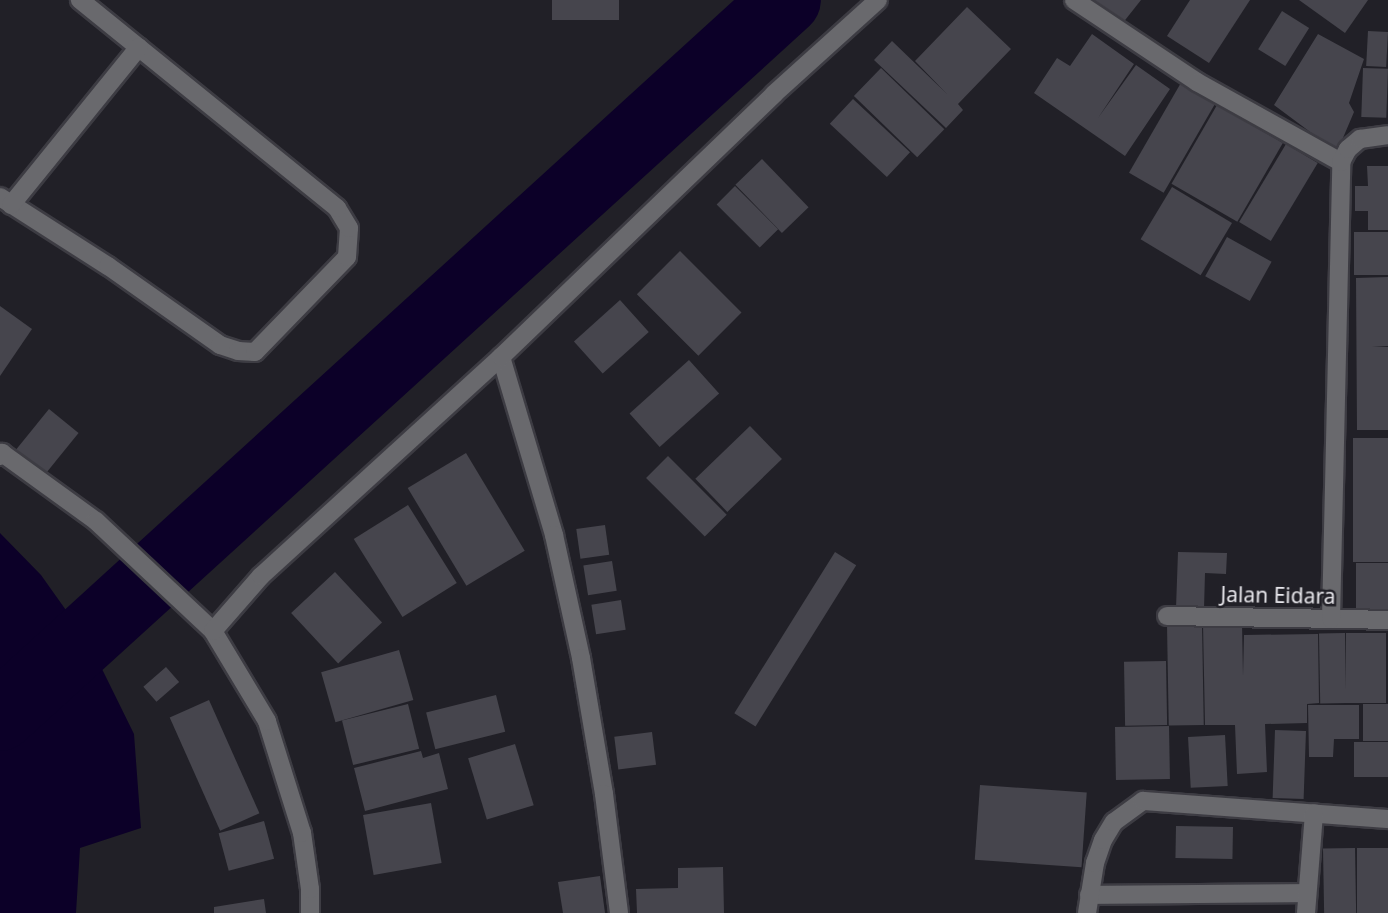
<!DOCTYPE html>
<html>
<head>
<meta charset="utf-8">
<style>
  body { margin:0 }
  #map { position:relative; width:1388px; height:913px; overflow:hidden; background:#212027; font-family:"Noto Sans",sans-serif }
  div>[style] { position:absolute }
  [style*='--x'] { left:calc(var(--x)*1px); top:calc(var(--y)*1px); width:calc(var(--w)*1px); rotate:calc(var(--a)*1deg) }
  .water>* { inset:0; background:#0c0028 }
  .river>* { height:70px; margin:-35px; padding:0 35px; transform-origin:35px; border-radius:35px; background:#0c0028 }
  .building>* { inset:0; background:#46454d; transform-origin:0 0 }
  .roads { filter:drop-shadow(2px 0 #3d3c43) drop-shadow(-2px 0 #3d3c43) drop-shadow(0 2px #3d3c43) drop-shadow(0 -2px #3d3c43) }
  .street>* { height:18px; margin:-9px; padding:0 9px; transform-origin:9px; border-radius:9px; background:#69696d }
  span { translate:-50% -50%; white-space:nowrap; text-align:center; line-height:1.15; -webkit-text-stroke:5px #212027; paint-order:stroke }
  .street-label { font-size:21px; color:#e9e8ed }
</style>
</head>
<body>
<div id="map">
  <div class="water">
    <i style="clip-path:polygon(0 533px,41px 575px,68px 613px,103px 671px,134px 734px,141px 828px,80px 848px,76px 913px,0 913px)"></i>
  </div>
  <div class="river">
    <i style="--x:0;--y:716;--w:1063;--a:-42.33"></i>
  </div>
  <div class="building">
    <i style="left:552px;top:0;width:67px;height:20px"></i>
    <i style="clip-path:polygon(1094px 0,1141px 0,1122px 24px)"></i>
    <i style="clip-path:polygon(1190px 0,1250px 0,1209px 63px,1167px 36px)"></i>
    <i style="clip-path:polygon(1299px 0,1368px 0,1345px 33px)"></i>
    <i style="clip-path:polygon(967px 7px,1011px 49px,958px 104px,963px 110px,946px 128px,874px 60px,892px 41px,947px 94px,915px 61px)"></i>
    <i style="left:1282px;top:11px;width:32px;height:45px;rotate:32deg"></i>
    <i style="left:1368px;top:31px;width:20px;height:35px;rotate:3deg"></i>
    <i style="clip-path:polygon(1092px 34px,1134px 64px,1098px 118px,1136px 65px,1170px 89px,1125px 156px,1034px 93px,1057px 58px,1070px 66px)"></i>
    <i style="clip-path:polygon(1318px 34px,1364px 59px,1349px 103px,1354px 112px,1337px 152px,1274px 105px)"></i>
    <i style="left:881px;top:68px;width:88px;height:39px;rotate:44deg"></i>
    <i style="left:1363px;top:68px;width:25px;height:49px;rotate:2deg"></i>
    <i style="left:1182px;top:81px;width:40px;height:106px;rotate:30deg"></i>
    <i style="left:853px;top:99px;width:78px;height:34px;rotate:43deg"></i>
    <i style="left:1217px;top:105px;width:76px;height:91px;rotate:30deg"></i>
    <i style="left:1286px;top:144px;width:37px;height:91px;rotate:31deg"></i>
    <i style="left:762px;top:159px;width:67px;height:37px;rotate:46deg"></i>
    <i style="clip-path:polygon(1367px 166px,1388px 166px,1388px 230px,1368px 230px,1368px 211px,1355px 211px,1355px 186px,1368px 186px)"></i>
    <i style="left:735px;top:186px;width:61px;height:26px;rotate:45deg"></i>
    <i style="left:1172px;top:187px;width:70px;height:61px;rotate:31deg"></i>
    <i style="left:1388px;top:232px;width:43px;height:34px;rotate:90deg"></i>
    <i style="left:1227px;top:237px;width:51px;height:45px;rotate:29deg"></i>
    <i style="left:680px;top:251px;width:87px;height:61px;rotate:45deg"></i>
    <i style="clip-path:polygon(1388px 277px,1388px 346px,1372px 347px,1388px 347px,1388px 430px,1357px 430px,1356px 278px)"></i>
    <i style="left:620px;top:300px;width:43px;height:62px;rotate:48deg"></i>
    <i style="clip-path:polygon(0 306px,32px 329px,0 376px)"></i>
    <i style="left:689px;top:360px;width:45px;height:80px;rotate:48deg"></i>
    <i style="left:49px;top:409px;width:38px;height:56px;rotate:39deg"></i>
    <i style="left:750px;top:426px;width:46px;height:76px;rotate:46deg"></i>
    <i style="left:1388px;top:438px;width:124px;height:35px;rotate:90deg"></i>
    <i style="left:466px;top:453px;width:114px;height:68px;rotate:59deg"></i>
    <i style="left:668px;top:456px;width:83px;height:31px;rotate:45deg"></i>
    <i style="left:408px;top:505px;width:92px;height:64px;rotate:58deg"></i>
    <i style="left:605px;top:525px;width:30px;height:29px;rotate:82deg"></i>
    <i style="left:835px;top:552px;width:25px;height:190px;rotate:32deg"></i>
    <i style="clip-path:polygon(1178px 552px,1227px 553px,1226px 574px,1205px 573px,1204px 609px,1176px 608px)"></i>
    <i style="left:612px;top:561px;width:30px;height:29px;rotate:81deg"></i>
    <i style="left:1388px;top:563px;width:52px;height:32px;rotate:90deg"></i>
    <i style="left:335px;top:572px;width:69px;height:60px;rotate:47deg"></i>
    <i style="left:621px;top:600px;width:30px;height:30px;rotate:81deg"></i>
    <i style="clip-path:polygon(1242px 623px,1243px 676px,1244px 635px,1318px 634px,1319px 703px,1307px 704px,1307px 723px,1265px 724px,1267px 772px,1237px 774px,1235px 725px,1205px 725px,1203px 624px)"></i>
    <i style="left:1202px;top:624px;width:101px;height:35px;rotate:89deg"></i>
    <i style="left:1345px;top:633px;width:70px;height:26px;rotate:89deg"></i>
    <i style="left:1346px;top:633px;width:40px;height:70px"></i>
    <i style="left:399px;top:650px;width:52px;height:81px;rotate:74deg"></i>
    <i style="left:1166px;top:661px;width:64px;height:42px;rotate:89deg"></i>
    <i style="left:166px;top:667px;width:20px;height:30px;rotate:49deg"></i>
    <i style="left:496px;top:695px;width:38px;height:72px;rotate:76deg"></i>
    <i style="left:209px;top:700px;width:124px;height:43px;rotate:66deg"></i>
    <i style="left:408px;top:704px;width:46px;height:68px;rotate:76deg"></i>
    <i style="left:1363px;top:704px;width:25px;height:37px"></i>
    <i style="clip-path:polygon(1308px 705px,1359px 705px,1359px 739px,1334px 739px,1333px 757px,1309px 757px)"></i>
    <i style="left:1169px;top:726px;width:53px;height:54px;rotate:89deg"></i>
    <i style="left:1275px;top:730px;width:31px;height:68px;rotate:2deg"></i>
    <i style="left:652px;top:732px;width:33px;height:38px;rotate:83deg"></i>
    <i style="left:1225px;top:735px;width:51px;height:37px;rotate:87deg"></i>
    <i style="left:1388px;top:742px;width:35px;height:34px;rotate:90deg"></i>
    <i style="left:515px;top:744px;width:64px;height:49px;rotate:73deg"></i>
    <i style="clip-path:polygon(421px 751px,423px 758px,439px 753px,448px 789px,365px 811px,354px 768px)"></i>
    <i style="left:980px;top:785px;width:107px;height:75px;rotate:4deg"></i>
    <i style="left:431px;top:803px;width:61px;height:69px;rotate:80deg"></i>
    <i style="left:264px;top:821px;width:39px;height:47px;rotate:75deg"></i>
    <i style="left:1176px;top:826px;width:57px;height:32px;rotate:1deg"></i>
    <i style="left:1355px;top:848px;width:65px;height:32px;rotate:89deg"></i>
    <i style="left:1388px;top:848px;width:65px;height:31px;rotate:90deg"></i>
    <i style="clip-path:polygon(723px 867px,724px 913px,637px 913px,636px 889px,678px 888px,678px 868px)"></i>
    <i style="clip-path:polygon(600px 876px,605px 913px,563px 913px,558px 882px)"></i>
    <i style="clip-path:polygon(264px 899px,266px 913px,214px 913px,214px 907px)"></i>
  </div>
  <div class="roads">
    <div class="street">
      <i style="--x:1074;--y:0;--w:148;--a:33.7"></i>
      <i style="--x:1197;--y:82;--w:165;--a:29.1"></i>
      <i style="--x:0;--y:197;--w:128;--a:32.6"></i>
      <i style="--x:108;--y:266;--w:137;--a:35.2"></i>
      <i style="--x:220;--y:345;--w:19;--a:18"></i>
      <i style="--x:238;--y:351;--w:17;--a:3"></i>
      <i style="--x:255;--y:352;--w:132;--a:-45.9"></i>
      <i style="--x:347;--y:257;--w:29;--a:-86"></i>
      <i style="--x:349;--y:228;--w:23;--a:-121"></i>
      <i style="--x:337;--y:208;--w:331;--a:-141"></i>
      <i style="--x:11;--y:205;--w:203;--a:-51"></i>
      <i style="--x:501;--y:357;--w:186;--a:73.4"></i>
      <i style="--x:554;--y:535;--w:126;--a:77.6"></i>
      <i style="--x:581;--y:658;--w:138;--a:80.4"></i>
      <i style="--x:604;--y:794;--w:120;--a:82.8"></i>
      <i style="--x:0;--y:456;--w:4;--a:-56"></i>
      <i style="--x:2;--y:453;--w:116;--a:35.9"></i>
      <i style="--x:96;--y:521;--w:161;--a:43.2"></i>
      <i style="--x:1167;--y:616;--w:221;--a:1"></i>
      <i style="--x:1331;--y:619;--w:457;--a:-88.7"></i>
      <i style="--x:1341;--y:162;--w:15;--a:-62"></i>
      <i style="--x:1348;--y:149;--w:16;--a:-40"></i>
      <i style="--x:1360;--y:139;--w:28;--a:-8"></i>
      <i style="--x:1089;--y:895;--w:218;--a:-0.5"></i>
      <i style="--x:310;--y:913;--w:24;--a:-90"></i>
      <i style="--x:310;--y:889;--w:57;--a:-98.1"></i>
      <i style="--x:302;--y:833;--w:117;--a:-107.4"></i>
      <i style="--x:267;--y:721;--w:105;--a:-121"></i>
      <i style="--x:213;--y:631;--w:73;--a:-48.9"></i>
      <i style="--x:261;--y:576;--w:325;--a:-42.4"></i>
      <i style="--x:501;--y:357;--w:379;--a:-43.9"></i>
      <i style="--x:774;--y:94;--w:140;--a:-42.1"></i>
      <i style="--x:1087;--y:913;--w:51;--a:-80.9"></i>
      <i style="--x:1095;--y:863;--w:24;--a:-71"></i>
      <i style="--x:1103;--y:840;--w:21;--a:-59"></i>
      <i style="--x:1114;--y:822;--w:36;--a:-36"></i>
      <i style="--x:1143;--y:801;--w:246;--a:4.2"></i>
      <i style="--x:1306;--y:913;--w:100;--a:-85.4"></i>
    </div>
  </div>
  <div class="street-label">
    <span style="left:1278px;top:595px;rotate:1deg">Jalan Eidara</span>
  </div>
</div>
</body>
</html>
